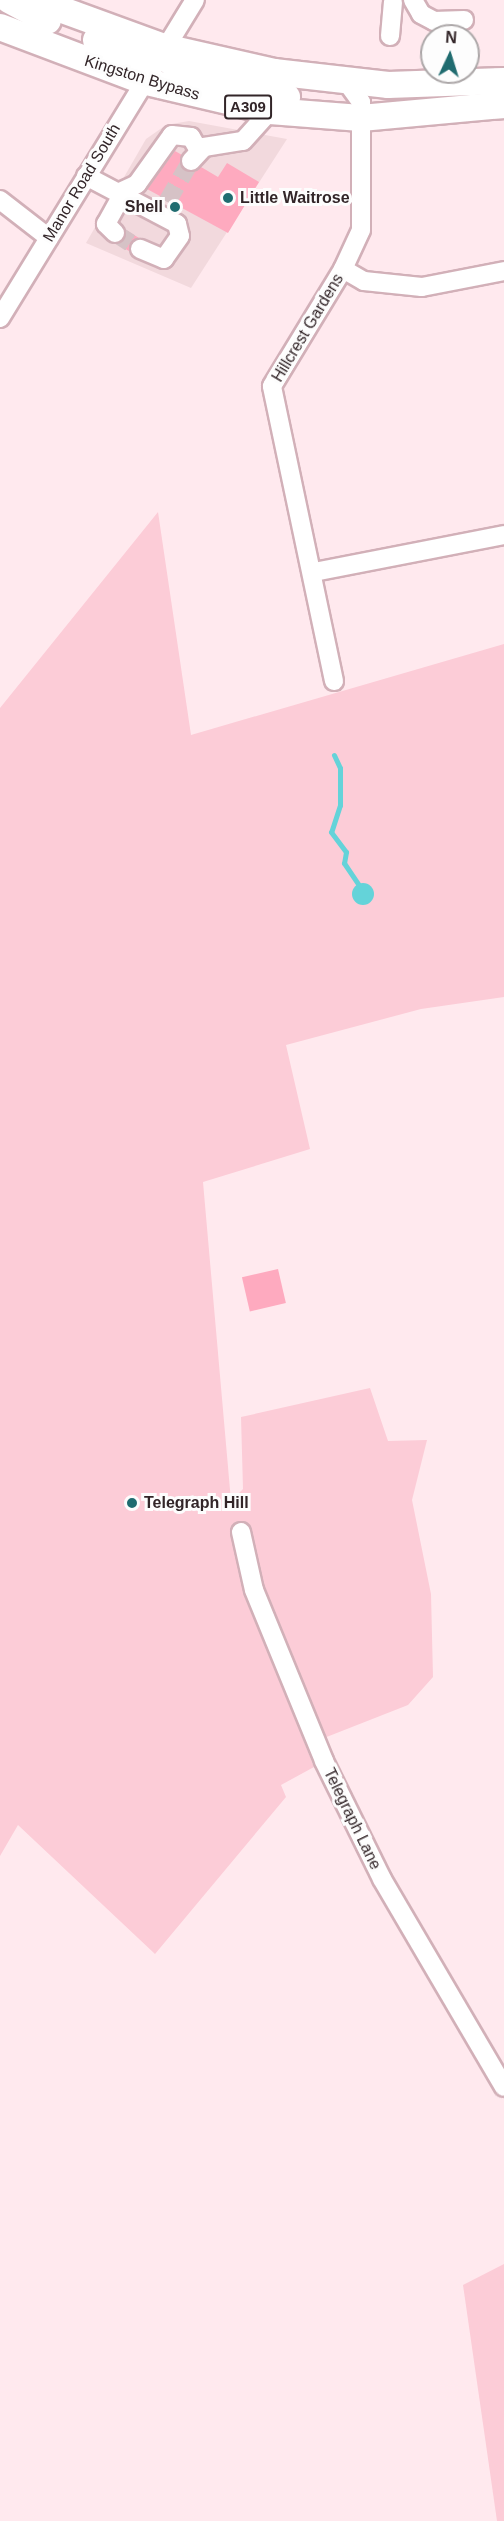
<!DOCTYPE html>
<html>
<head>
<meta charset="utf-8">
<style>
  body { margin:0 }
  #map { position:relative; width:504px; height:2521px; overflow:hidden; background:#ffe9ee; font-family:Helvetica,sans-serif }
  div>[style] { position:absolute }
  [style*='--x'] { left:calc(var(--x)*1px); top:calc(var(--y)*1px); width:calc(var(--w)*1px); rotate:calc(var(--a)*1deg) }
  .built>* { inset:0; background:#f2d9dd }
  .green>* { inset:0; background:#fcccd7 }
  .water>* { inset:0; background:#64d3d9 }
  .round { border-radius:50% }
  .stream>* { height:5px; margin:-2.5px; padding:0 2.5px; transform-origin:2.5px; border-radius:2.5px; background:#64d3d9 }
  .building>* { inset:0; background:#feaabf; transform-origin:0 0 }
  .minor-tunnel>* { height:18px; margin-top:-9px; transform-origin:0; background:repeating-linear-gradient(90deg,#d6c2c6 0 18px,transparent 0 27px) }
  .roads { filter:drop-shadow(2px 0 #d2b0b8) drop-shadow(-2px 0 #d2b0b8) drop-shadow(0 2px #d2b0b8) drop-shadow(0 -2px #d2b0b8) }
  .minor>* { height:18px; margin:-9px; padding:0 9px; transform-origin:9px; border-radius:9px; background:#fff }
  .highway>* { height:26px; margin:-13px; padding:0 13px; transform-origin:13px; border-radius:13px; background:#fff }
  .dots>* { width:16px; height:16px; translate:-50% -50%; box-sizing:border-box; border:3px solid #fdfdfd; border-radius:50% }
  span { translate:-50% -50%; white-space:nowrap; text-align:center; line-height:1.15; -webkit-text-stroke:6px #fdfdfd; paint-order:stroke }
  .shield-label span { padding:2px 4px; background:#fdfdfd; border:2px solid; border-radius:4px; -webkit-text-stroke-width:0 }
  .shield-label { font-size:15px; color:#322528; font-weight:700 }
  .street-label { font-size:16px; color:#322528 }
  .poi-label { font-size:16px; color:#322528; font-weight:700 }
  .left { translate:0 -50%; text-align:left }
  .right { translate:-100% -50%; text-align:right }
  .north { position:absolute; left:420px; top:24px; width:60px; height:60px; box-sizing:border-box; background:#fdfdfd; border:2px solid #aca7a8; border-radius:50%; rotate:4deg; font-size:16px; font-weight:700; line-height:24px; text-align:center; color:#322528 }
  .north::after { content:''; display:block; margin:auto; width:21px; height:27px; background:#206c70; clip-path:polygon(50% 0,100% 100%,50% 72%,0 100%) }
</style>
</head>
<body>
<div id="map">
  <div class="built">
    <i style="clip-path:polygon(189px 121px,287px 139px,191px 288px,86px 243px,146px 139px,166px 125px)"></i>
  </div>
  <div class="green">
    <i style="clip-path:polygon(158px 512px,191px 735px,504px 644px,504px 997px,421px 1009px,286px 1045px,310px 1149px,203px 1182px,231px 1501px,243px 1489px,241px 1417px,370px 1388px,388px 1441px,427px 1440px,412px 1500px,431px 1594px,433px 1677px,408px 1705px,324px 1738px,299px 1672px,279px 1678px,314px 1767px,281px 1785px,286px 1797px,155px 1954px,18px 1825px,0 1856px,0 708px)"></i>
    <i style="clip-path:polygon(504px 2264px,504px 2521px,497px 2521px,463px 2285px)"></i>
  </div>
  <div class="water">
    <i class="round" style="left:352px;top:883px;width:22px;height:22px"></i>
  </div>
  <div class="stream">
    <i style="--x:334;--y:755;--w:14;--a:65"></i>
    <i style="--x:340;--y:768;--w:37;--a:90"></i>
    <i style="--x:340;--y:805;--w:28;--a:108"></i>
    <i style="--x:331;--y:832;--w:25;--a:53"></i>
    <i style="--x:346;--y:852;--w:11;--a:100"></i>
    <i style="--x:344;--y:863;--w:27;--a:56"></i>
  </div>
  <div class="building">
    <i style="clip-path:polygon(175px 151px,182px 155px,180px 165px,188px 172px,201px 167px,218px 177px,227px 163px,259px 182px,228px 233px,147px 189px)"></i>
    <i style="clip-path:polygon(126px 230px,139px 238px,129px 251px,117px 244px,123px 240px)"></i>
    <i style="left:278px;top:1269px;width:35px;height:37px;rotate:77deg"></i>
  </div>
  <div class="minor-tunnel">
    <i style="--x:167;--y:202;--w:48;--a:-59.7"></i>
    <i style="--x:115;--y:233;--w:30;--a:33"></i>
  </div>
  <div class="roads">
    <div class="minor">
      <i style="--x:413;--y:0;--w:16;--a:60"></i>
      <i style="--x:421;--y:14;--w:15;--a:28"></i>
      <i style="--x:434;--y:21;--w:30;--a:-2"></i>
      <i style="--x:390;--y:36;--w:34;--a:-85"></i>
      <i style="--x:191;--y:161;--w:19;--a:-47"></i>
      <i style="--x:204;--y:147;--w:39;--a:-9"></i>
      <i style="--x:243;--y:141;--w:40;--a:-48"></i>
      <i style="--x:86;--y:176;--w:103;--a:27.8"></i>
      <i style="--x:177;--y:224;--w:12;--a:76"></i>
      <i style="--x:180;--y:236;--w:28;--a:125"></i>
      <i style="--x:164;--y:259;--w:26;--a:-157"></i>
      <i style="--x:118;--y:193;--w:21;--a:-25"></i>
      <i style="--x:137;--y:184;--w:60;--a:-54.5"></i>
      <i style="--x:172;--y:135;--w:19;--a:6"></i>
      <i style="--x:191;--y:137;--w:14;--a:60"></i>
      <i style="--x:0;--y:200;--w:62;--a:37.8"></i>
      <i style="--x:115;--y:233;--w:13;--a:-135"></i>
      <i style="--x:106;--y:224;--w:33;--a:-61"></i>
      <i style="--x:343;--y:269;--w:24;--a:30"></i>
      <i style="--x:364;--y:281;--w:58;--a:5.9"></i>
      <i style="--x:422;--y:287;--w:84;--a:-11"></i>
      <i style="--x:0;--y:318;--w:373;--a:-58.5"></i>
      <i style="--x:314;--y:572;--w:194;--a:-11"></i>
      <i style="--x:334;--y:681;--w:301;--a:-101.9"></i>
      <i style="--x:272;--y:386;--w:137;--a:-58.7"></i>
      <i style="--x:343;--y:269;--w:43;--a:-65.2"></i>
      <i style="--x:361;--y:230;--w:128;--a:-90"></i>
      <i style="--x:361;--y:102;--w:24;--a:-126"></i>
      <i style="--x:241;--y:1532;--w:59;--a:77.4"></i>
      <i style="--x:254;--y:1590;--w:185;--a:67.7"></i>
      <i style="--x:324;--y:1761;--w:131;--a:63.8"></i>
      <i style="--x:382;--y:1879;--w:241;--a:59.6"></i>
    </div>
    <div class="highway">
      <i style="--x:9;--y:0;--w:44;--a:28.3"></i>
      <i style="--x:35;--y:0;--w:137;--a:20"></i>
      <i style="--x:164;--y:47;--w:113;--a:12.8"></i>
      <i style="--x:274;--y:72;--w:115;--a:6.5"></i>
      <i style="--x:388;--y:85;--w:116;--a:-2"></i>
      <i style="--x:0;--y:27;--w:153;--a:20.7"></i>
      <i style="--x:143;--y:81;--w:130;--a:13.3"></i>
      <i style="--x:270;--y:111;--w:91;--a:4.4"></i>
      <i style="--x:361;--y:118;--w:144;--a:-5.2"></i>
      <i style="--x:96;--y:40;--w:50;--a:27.6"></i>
      <i style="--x:140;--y:63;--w:18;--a:81"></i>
      <i style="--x:164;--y:47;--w:12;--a:76"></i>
      <i style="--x:167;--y:59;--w:21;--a:37"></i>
      <i style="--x:184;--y:72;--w:106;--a:13.6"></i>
    </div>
  </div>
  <div class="dots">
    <i style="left:228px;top:198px;background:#206c70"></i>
    <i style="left:175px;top:207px;background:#206c70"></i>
    <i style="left:132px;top:1503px;background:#206c70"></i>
  </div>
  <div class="shield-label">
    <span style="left:248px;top:107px">A309</span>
  </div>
  <div class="street-label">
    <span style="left:142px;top:78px;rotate:17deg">Kingston Bypass</span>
    <span style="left:82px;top:183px;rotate:-59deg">Manor Road South</span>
    <span style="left:308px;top:328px;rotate:-59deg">Hillcrest Gardens</span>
    <span style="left:352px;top:1819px;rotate:64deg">Telegraph Lane</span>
  </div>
  <div class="poi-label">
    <span class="left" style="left:240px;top:198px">Little Waitrose</span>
    <span class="right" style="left:163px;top:207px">Shell</span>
    <span class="left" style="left:144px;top:1503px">Telegraph Hill</span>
  </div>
  <div class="north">N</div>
</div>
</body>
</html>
